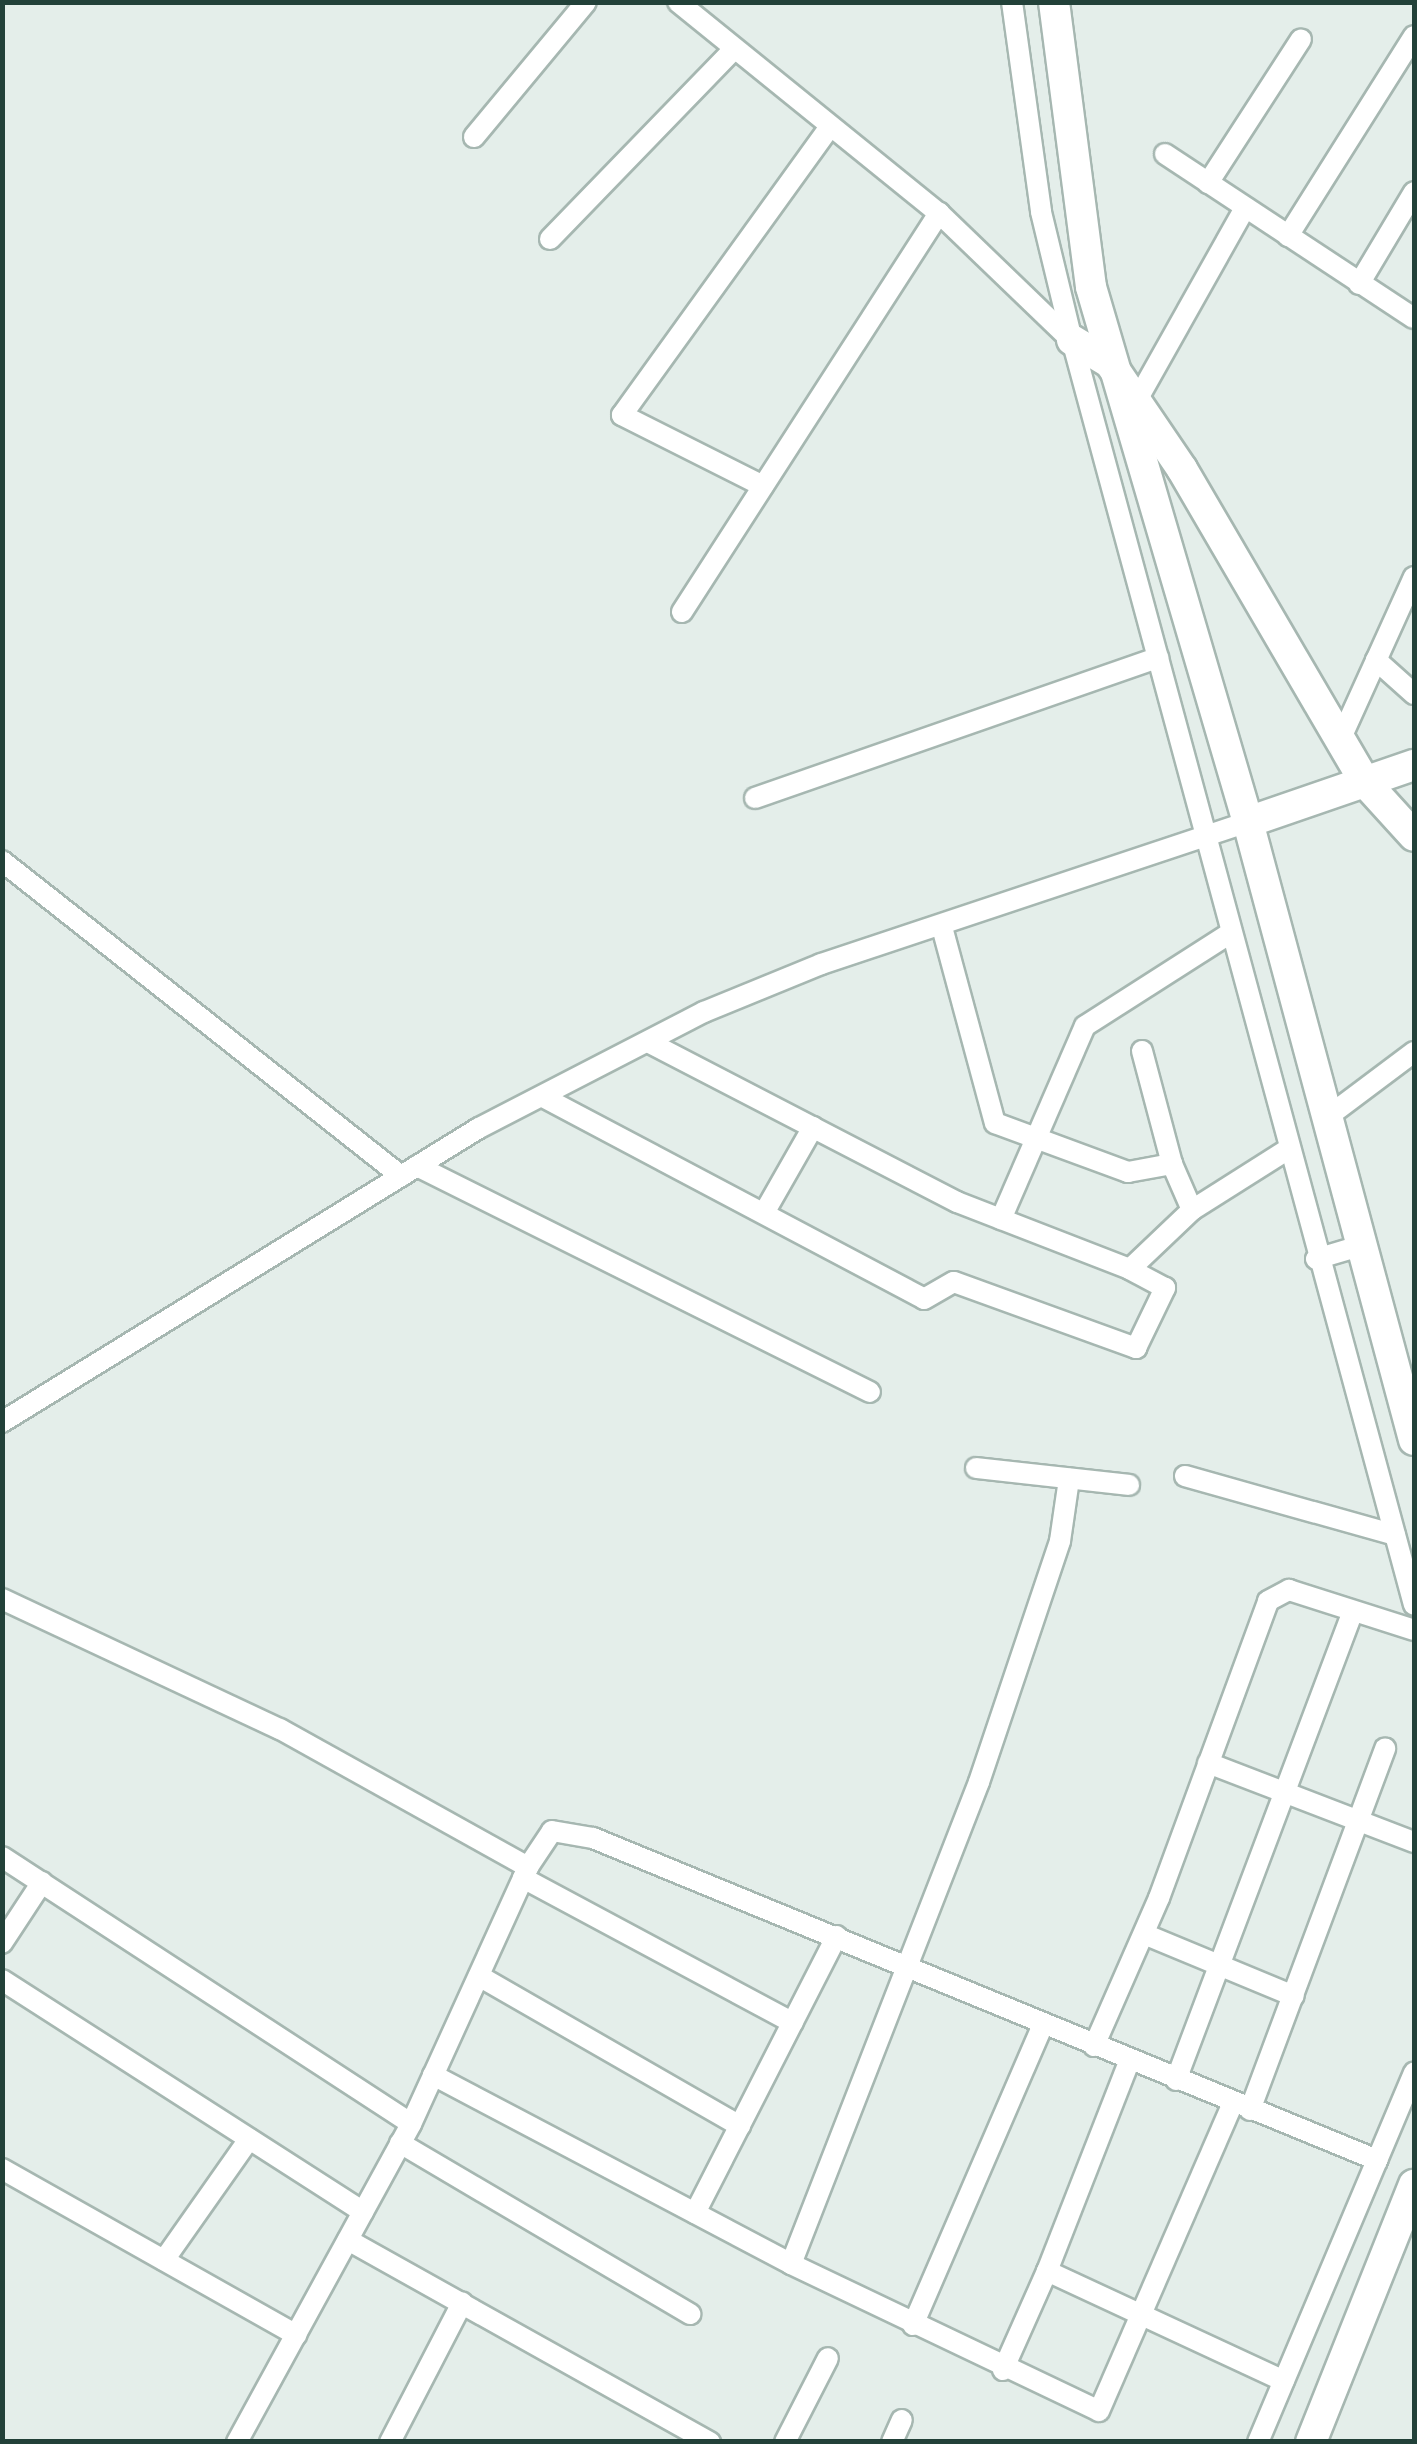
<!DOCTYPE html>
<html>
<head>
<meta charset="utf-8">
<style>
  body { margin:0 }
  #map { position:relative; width:1417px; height:2444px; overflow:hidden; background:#e4eeea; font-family:Montserrat,sans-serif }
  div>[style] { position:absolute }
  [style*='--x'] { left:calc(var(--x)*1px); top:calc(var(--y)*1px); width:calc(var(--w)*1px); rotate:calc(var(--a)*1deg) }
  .roads { filter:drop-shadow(2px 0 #a6b7b1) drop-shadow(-2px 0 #a6b7b1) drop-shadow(0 2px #a6b7b1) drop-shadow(0 -2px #a6b7b1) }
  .street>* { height:20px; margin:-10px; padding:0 10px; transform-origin:10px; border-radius:10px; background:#fff }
  .secondary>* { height:30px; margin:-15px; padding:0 15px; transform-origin:15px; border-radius:15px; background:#fff }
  span { translate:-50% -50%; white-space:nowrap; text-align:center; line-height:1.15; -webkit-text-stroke:10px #f5faf7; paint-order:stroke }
  .frame { position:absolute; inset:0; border:5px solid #224139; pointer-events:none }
</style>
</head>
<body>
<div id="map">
  <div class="roads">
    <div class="street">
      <i style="--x:678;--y:2;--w:336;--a:39"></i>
      <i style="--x:939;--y:213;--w:182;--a:43.9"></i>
      <i style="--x:1012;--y:2;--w:212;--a:82.1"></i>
      <i style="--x:1041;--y:212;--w:132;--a:76.4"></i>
      <i style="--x:1072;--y:340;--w:1310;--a:74.87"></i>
      <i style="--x:474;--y:137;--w:175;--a:-50.3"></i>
      <i style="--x:1165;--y:154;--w:298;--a:33.4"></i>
      <i style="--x:1208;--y:183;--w:171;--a:-57.1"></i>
      <i style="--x:1288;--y:236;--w:236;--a:-57.8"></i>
      <i style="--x:550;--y:239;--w:264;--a:-45.9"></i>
      <i style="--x:1359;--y:284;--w:107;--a:-59.1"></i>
      <i style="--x:1136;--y:402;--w:223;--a:-60.7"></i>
      <i style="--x:763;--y:486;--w:158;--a:-153.3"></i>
      <i style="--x:622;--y:415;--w:354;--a:-54.2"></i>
      <i style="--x:682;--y:612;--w:475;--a:-57.2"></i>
      <i style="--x:1376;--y:660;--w:51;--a:41.8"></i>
      <i style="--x:1340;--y:740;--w:179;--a:-65.6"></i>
      <i style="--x:755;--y:798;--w:427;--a:-19.2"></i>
      <i style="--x:2;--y:861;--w:508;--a:38.29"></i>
      <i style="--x:942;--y:927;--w:203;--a:74.9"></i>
      <i style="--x:995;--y:1123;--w:142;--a:20.2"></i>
      <i style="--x:1128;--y:1172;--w:45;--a:-10.3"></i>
      <i style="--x:1172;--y:1164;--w:50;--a:66.5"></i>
      <i style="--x:650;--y:1043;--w:346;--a:27.4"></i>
      <i style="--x:957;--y:1202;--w:186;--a:21.2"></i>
      <i style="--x:1130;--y:1269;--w:86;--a:-43.6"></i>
      <i style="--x:1192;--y:1210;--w:112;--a:-32.3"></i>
      <i style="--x:1142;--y:1051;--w:117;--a:75.1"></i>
      <i style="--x:543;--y:1097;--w:431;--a:27.9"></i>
      <i style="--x:924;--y:1299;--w:34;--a:-30"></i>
      <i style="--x:954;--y:1282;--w:194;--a:19.9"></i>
      <i style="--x:1136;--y:1348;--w:67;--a:-64.2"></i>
      <i style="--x:1165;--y:1288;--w:40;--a:-152"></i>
      <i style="--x:1326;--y:1118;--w:110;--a:-36.9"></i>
      <i style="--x:417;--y:1166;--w:506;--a:26.51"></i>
      <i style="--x:764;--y:1213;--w:99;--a:-60.3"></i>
      <i style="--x:1001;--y:1219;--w:210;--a:-66.5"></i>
      <i style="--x:1085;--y:1026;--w:171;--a:-32.6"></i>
      <i style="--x:1316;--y:1259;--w:46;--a:-16.5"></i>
      <i style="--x:2;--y:1422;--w:560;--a:-31.65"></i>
      <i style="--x:479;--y:1128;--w:253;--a:-27.3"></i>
      <i style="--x:704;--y:1012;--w:126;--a:-22.3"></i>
      <i style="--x:821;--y:964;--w:450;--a:-18.4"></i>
      <i style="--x:976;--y:1468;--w:154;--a:6.3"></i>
      <i style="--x:1185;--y:1476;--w:218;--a:15.7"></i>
      <i style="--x:2;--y:1599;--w:307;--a:25.1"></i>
      <i style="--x:280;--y:1729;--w:284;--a:29.1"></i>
      <i style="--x:1208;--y:1763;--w:221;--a:21"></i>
      <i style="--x:2;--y:1857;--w:488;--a:33.1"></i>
      <i style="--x:523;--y:1878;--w:306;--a:28.2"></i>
      <i style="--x:1144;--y:1934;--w:162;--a:22.5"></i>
      <i style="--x:2;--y:1943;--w:73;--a:-56.7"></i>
      <i style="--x:479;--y:1976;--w:301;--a:29.9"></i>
      <i style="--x:2;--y:1980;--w:429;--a:32.7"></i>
      <i style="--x:1094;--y:2046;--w:162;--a:-66.3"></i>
      <i style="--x:1159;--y:1898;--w:316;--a:-69.8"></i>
      <i style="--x:1268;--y:1601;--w:24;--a:-28"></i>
      <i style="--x:1289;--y:1590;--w:131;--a:17.7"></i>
      <i style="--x:1129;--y:2062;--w:225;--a:111.4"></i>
      <i style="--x:1047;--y:2271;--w:261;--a:24.9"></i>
      <i style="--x:433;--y:2075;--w:405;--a:27.8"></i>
      <i style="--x:791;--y:2264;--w:341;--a:25.5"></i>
      <i style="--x:1099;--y:2411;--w:336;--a:-66.5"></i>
      <i style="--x:1176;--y:2080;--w:501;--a:-69.32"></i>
      <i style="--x:1250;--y:2110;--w:386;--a:-69.5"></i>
      <i style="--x:400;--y:2143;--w:337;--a:30.5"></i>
      <i style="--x:2;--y:2169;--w:338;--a:29.4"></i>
      <i style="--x:695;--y:2213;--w:311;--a:-62.9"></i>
      <i style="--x:348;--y:2240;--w:415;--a:29.2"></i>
      <i style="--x:164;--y:2260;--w:148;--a:-54.9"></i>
      <i style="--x:791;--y:2264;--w:517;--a:-68.69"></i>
      <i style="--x:979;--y:1782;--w:254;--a:-71.4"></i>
      <i style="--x:1060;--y:1541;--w:63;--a:-81.7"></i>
      <i style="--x:913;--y:2325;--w:328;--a:-66.6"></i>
      <i style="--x:1003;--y:2370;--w:108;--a:-66"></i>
      <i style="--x:237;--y:2442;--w:362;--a:-61.3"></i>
      <i style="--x:411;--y:2124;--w:282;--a:-65.5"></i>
      <i style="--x:528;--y:1867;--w:43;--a:-56.3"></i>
      <i style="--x:552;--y:1831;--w:42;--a:9.7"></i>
      <i style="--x:593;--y:1838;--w:848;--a:22.33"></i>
      <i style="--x:390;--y:2442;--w:157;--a:-62.6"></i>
      <i style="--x:785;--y:2442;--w:94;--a:-62.9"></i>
      <i style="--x:892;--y:2442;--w:24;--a:-66"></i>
      <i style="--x:1258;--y:2442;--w:401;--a:-67.1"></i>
    </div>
    <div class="secondary">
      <i style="--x:1054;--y:2;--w:287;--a:82.6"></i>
      <i style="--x:1091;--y:287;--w:558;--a:73.65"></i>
      <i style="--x:1248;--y:822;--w:640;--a:74.96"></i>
      <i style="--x:1072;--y:340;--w:44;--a:31.2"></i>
      <i style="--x:1110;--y:363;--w:128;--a:55.8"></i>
      <i style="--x:1182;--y:469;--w:361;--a:59.7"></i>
      <i style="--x:1364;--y:781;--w:74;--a:47.7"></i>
      <i style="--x:1248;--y:822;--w:176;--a:-19"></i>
      <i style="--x:1311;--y:2442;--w:277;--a:-68.2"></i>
    </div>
  </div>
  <div class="frame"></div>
</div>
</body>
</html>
